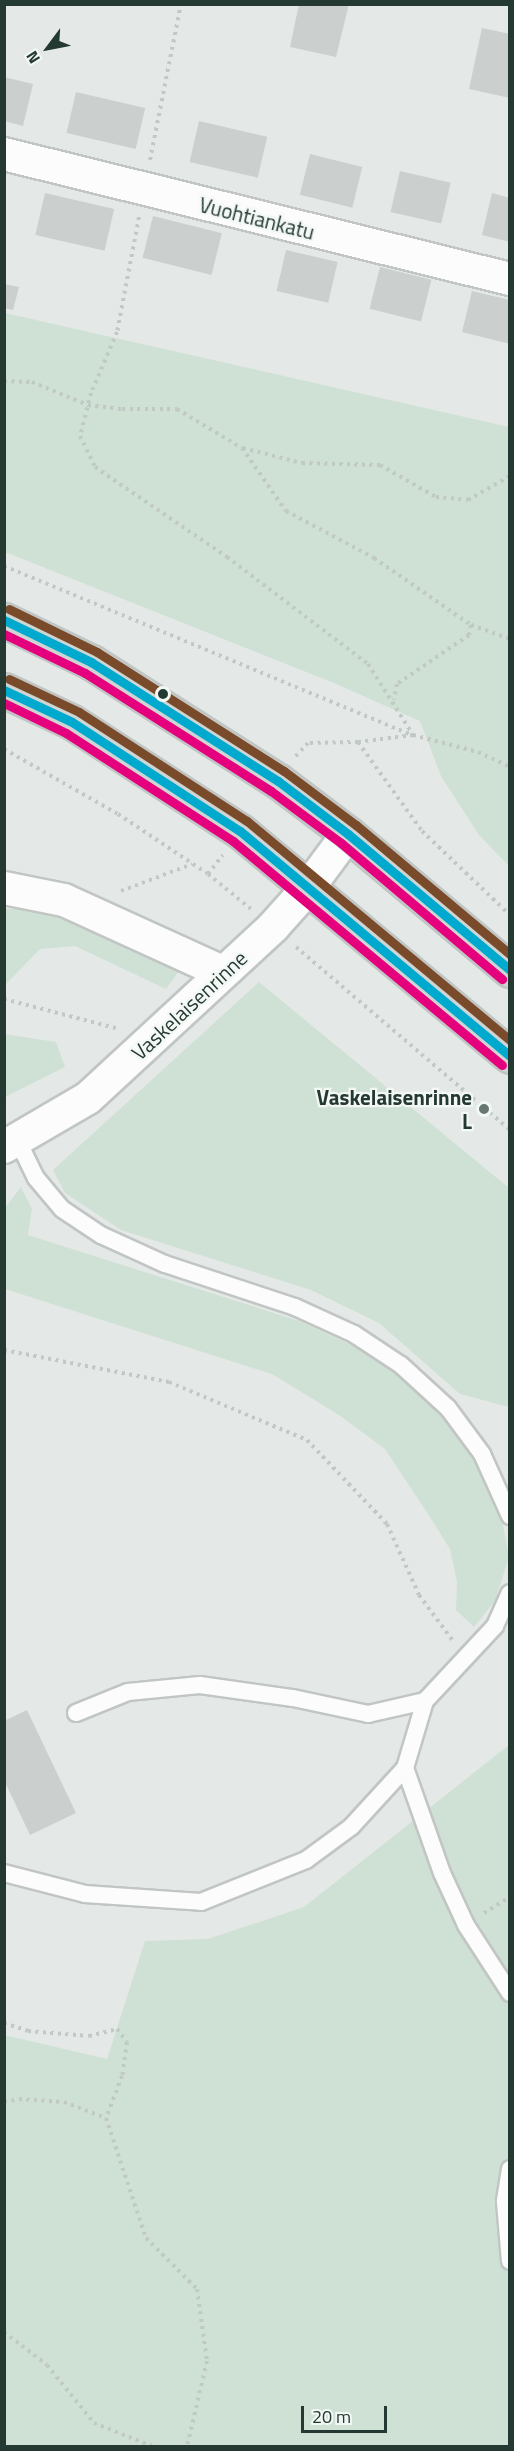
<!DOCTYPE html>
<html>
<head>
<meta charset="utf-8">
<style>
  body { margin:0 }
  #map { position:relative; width:514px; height:2451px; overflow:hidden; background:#e4e9e7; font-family:"Titillium Web",sans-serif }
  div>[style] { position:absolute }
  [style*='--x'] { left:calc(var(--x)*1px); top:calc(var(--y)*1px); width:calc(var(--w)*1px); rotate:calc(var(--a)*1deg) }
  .green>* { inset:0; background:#cfe0d4 }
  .building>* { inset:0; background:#cbd0ce; transform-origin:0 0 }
  .path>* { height:4px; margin-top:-2px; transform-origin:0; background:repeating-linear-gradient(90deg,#c1c9c5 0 3px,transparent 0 7.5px) }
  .roads { filter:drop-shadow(2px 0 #c1c6c4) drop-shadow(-2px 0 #c1c6c4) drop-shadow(0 2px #c1c6c4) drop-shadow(0 -2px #c1c6c4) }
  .service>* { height:16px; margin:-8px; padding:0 8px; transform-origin:8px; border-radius:8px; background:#fbfcfb }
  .minor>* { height:32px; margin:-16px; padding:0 16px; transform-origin:16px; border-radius:16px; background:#fbfcfb }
  .primary>* { height:33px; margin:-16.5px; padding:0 16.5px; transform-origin:16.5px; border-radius:16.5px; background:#ced5d3 }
  .bus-1>* { height:9px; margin:-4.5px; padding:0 4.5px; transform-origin:4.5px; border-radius:4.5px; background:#00a9ce }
  .bus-2>* { height:9px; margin:-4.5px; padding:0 4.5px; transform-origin:4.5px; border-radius:4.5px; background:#e5007d }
  .bus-3>* { height:9px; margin:-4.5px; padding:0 4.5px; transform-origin:4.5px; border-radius:4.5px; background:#7a4b2a }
  .dots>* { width:16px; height:16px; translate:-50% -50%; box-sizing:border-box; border:3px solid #f3f8f5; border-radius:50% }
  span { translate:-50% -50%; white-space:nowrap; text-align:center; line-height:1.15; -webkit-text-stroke:4.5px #f3f8f5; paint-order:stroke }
  .street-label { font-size:21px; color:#253933 }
  .poi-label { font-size:21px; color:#253933; font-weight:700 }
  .right { translate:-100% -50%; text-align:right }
  .frame { position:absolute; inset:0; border:6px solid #253933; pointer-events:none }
  .north { position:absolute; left:18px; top:18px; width:60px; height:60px; -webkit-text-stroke:4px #f3f8f5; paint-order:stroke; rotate:238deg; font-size:16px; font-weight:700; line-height:24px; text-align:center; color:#253933 }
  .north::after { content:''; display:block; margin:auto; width:21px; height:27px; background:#253933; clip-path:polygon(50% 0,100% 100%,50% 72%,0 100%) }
  .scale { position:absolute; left:301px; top:2406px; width:86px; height:27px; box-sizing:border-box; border:3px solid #253933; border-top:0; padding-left:8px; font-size:18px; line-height:21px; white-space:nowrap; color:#253933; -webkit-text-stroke:4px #f3f8f5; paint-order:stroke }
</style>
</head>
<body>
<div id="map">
  <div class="green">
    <i style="clip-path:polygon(5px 313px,509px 427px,509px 866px,479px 835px,441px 776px,420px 721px,334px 683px,5px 552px)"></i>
    <i style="clip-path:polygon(5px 909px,38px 909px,179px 971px,166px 989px,75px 946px,40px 949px,5px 985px)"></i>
    <i style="clip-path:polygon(259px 982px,509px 1188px,509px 1407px,460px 1394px,379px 1323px,311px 1290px,121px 1230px,65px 1193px,53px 1170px)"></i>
    <i style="clip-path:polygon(4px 1034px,56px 1042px,65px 1067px,5px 1097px)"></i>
    <i style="clip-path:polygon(21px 1187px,32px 1209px,28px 1235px,299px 1321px,379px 1358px,430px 1399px,478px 1467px,501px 1515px,509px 1557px,495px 1601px,474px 1627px,456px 1610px,457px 1581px,450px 1549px,428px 1514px,385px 1449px,339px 1415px,272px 1374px,5px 1289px,4px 1209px)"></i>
    <i style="clip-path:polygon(509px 1745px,509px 2446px,5px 2446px,4px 2035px,107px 2059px,145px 1941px,208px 1939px,304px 1907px)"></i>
  </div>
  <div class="building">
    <i style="clip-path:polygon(299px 4px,349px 4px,336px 57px,290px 47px)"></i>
    <i style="clip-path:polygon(482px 28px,510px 34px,510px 98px,469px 89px)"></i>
    <i style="clip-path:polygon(4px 77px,33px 84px,23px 126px,4px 121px)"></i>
    <i style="left:76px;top:92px;width:71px;height:42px;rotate:13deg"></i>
    <i style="left:199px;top:121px;width:70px;height:42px;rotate:13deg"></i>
    <i style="left:310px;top:154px;width:54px;height:42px;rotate:14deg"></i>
    <i style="left:400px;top:171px;width:52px;height:42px;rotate:13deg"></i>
    <i style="left:45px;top:193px;width:71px;height:43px;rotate:13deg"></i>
    <i style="clip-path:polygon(492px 193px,510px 198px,510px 242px,482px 235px)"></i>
    <i style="left:153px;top:216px;width:71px;height:43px;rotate:14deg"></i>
    <i style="left:286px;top:250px;width:53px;height:42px;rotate:13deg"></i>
    <i style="left:380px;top:267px;width:53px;height:43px;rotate:14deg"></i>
    <i style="clip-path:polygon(4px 284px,19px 287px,13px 310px,4px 308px)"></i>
    <i style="clip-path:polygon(472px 291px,510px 300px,510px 344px,462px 332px)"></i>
    <i style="clip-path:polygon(27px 1710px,76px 1813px,30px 1835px,4px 1780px,4px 1721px)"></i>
  </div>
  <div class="path">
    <i style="--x:150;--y:160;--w:159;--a:-78.8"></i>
    <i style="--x:139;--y:217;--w:117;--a:100.8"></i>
    <i style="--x:117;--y:332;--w:66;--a:113.1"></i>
    <i style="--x:91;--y:393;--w:44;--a:104.3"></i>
    <i style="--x:80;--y:436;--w:34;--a:64"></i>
    <i style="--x:95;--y:467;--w:160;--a:34.3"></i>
    <i style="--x:227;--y:557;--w:177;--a:37.2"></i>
    <i style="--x:368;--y:664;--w:84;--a:57.6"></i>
    <i style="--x:413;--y:735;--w:55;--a:172.7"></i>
    <i style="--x:358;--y:742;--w:50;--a:178.9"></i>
    <i style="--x:308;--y:743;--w:19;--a:133"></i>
    <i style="--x:4;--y:381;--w:28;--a:2"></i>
    <i style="--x:32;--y:382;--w:61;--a:22.3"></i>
    <i style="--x:88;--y:405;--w:34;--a:7"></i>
    <i style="--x:122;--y:409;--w:55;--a:0"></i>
    <i style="--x:177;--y:409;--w:76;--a:31"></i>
    <i style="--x:242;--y:448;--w:77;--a:55.1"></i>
    <i style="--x:286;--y:511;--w:100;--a:28.1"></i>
    <i style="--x:374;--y:558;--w:118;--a:34.6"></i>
    <i style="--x:471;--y:625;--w:10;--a:101"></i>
    <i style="--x:469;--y:635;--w:87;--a:145.8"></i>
    <i style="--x:397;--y:684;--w:16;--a:101"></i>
    <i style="--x:243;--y:448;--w:61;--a:14.3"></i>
    <i style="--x:302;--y:463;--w:78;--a:1.5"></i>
    <i style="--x:380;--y:465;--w:64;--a:29.7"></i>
    <i style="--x:436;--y:497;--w:32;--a:5"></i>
    <i style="--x:468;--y:500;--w:48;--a:-29.7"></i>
    <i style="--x:4;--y:566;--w:443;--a:22.5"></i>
    <i style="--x:413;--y:735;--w:67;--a:14.7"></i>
    <i style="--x:478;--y:752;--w:35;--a:25"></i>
    <i style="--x:471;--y:625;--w:41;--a:19.7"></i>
    <i style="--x:358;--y:742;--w:110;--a:54.3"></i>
    <i style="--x:422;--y:831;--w:122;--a:43.7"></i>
    <i style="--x:4;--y:749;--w:131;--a:29.7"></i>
    <i style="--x:118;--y:814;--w:108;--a:33.7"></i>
    <i style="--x:208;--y:874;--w:55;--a:39.1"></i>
    <i style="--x:208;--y:874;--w:24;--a:-52"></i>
    <i style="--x:121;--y:891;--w:76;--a:-20.8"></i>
    <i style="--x:296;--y:947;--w:282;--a:40.5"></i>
    <i style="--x:4;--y:999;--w:119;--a:14.6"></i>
    <i style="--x:4;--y:1350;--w:168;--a:11"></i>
    <i style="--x:169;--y:1382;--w:150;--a:22.8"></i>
    <i style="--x:307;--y:1440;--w:116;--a:46.4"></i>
    <i style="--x:387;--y:1524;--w:78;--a:65.7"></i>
    <i style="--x:419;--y:1595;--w:57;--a:53.5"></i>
    <i style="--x:484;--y:1913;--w:31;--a:-32"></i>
    <i style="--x:4;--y:2023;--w:25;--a:18"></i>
    <i style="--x:28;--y:2031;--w:61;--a:4.7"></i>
    <i style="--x:89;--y:2036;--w:29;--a:-14"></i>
    <i style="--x:117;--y:2029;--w:16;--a:52"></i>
    <i style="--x:127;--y:2042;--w:34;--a:98"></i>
    <i style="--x:122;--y:2076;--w:45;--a:110.9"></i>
    <i style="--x:4;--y:2102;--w:15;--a:-11"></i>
    <i style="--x:19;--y:2099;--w:45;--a:3.8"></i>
    <i style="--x:64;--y:2102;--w:45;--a:20.9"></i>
    <i style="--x:106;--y:2118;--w:126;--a:71.6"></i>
    <i style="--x:146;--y:2238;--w:72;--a:45"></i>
    <i style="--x:197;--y:2289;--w:73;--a:82.1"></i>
    <i style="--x:207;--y:2361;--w:87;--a:103.2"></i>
    <i style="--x:4;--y:2332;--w:54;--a:37.5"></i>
    <i style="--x:47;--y:2365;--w:75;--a:51"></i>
    <i style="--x:94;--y:2423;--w:62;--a:21.6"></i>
  </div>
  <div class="roads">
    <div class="service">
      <i style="--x:18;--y:1141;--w:41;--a:64.1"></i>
      <i style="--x:36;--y:1178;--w:40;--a:50"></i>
      <i style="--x:62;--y:1209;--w:47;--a:33.7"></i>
      <i style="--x:101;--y:1235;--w:70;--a:24.4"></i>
      <i style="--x:165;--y:1264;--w:137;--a:18.3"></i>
      <i style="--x:295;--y:1307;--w:65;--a:24.6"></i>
      <i style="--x:354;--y:1334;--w:56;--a:33.4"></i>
      <i style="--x:401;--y:1365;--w:64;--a:42.5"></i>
      <i style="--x:448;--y:1408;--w:57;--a:53.5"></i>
      <i style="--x:482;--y:1454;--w:68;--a:65.7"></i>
      <i style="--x:425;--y:1701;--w:70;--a:106.6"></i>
      <i style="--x:405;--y:1768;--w:111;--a:70.6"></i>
      <i style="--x:442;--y:1873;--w:57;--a:65.2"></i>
      <i style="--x:466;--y:1925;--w:81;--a:57.1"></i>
      <i style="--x:76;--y:1713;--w:56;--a:-22"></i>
      <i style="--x:128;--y:1692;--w:72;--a:-5.6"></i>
      <i style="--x:200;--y:1685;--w:94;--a:8"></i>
      <i style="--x:293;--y:1698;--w:77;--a:12"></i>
      <i style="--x:368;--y:1714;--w:58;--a:-12.8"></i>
      <i style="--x:425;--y:1701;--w:103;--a:-47"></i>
      <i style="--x:495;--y:1626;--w:36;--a:-66"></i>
      <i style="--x:4;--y:1873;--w:84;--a:14.5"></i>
      <i style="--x:85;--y:1894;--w:116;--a:3.9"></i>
      <i style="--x:201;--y:1902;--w:113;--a:-21.8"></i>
      <i style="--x:306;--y:1860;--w:56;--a:-36.3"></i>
      <i style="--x:351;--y:1827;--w:80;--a:-47.5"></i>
      <i style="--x:510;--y:2169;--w:33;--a:99"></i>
      <i style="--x:505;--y:2202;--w:59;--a:85.2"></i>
    </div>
    <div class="minor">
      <i style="--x:4;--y:154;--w:521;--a:13.88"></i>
      <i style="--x:4;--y:888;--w:61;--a:11.3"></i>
      <i style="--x:64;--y:900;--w:174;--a:24.5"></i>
      <i style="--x:4;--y:1147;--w:97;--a:-30.3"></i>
      <i style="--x:88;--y:1098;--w:252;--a:-42.7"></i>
      <i style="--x:273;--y:927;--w:52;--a:-48.1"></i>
      <i style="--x:308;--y:888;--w:67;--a:-53.5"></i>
    </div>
    <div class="primary">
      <i style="--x:4;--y:620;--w:97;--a:25.8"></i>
      <i style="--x:91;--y:662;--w:222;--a:32.5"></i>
      <i style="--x:278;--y:781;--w:88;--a:37.1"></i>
      <i style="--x:348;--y:834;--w:212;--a:40"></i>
      <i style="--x:4;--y:690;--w:75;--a:25.2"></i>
      <i style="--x:72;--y:722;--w:200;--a:33"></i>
      <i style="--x:240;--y:831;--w:351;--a:39.8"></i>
    </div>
  </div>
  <div class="bus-1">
    <i style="--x:4;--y:620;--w:97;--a:25.8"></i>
    <i style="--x:91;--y:662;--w:222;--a:32.5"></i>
    <i style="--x:278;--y:781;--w:88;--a:37.1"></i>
    <i style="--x:348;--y:834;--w:212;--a:40"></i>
    <i style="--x:4;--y:690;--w:75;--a:25.2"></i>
    <i style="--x:72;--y:722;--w:200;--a:33"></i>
    <i style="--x:240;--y:831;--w:351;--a:39.8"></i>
  </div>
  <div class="bus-2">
    <i style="--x:4;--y:634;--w:90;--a:25.7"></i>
    <i style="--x:85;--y:673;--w:220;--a:32.4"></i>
    <i style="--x:271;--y:791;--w:87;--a:36.6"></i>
    <i style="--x:341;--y:843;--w:211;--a:40.2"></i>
    <i style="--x:4;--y:703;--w:69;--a:25.8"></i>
    <i style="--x:66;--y:733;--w:199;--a:32.9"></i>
    <i style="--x:233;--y:841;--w:350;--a:39.8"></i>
  </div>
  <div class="bus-3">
    <i style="--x:9;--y:609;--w:98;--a:26"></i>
    <i style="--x:97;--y:652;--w:222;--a:32.5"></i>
    <i style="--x:284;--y:771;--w:90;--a:36.9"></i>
    <i style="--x:356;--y:825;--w:201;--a:40"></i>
    <i style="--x:9;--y:679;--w:77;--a:25.2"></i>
    <i style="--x:79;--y:712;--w:200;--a:33"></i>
    <i style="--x:247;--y:821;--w:342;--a:39.8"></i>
  </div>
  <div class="dots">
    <i style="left:163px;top:694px;background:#253933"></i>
    <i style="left:484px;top:1109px;background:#687772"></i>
  </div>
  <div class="street-label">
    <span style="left:257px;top:218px;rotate:14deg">Vuohtiankatu</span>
    <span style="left:189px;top:1005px;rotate:-43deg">Vaskelaisenrinne</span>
  </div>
  <div class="poi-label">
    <span class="right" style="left:472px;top:1109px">Vaskelaisenrinne<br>L</span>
  </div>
  <div class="frame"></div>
  <div class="north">N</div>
  <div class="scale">20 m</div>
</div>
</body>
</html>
